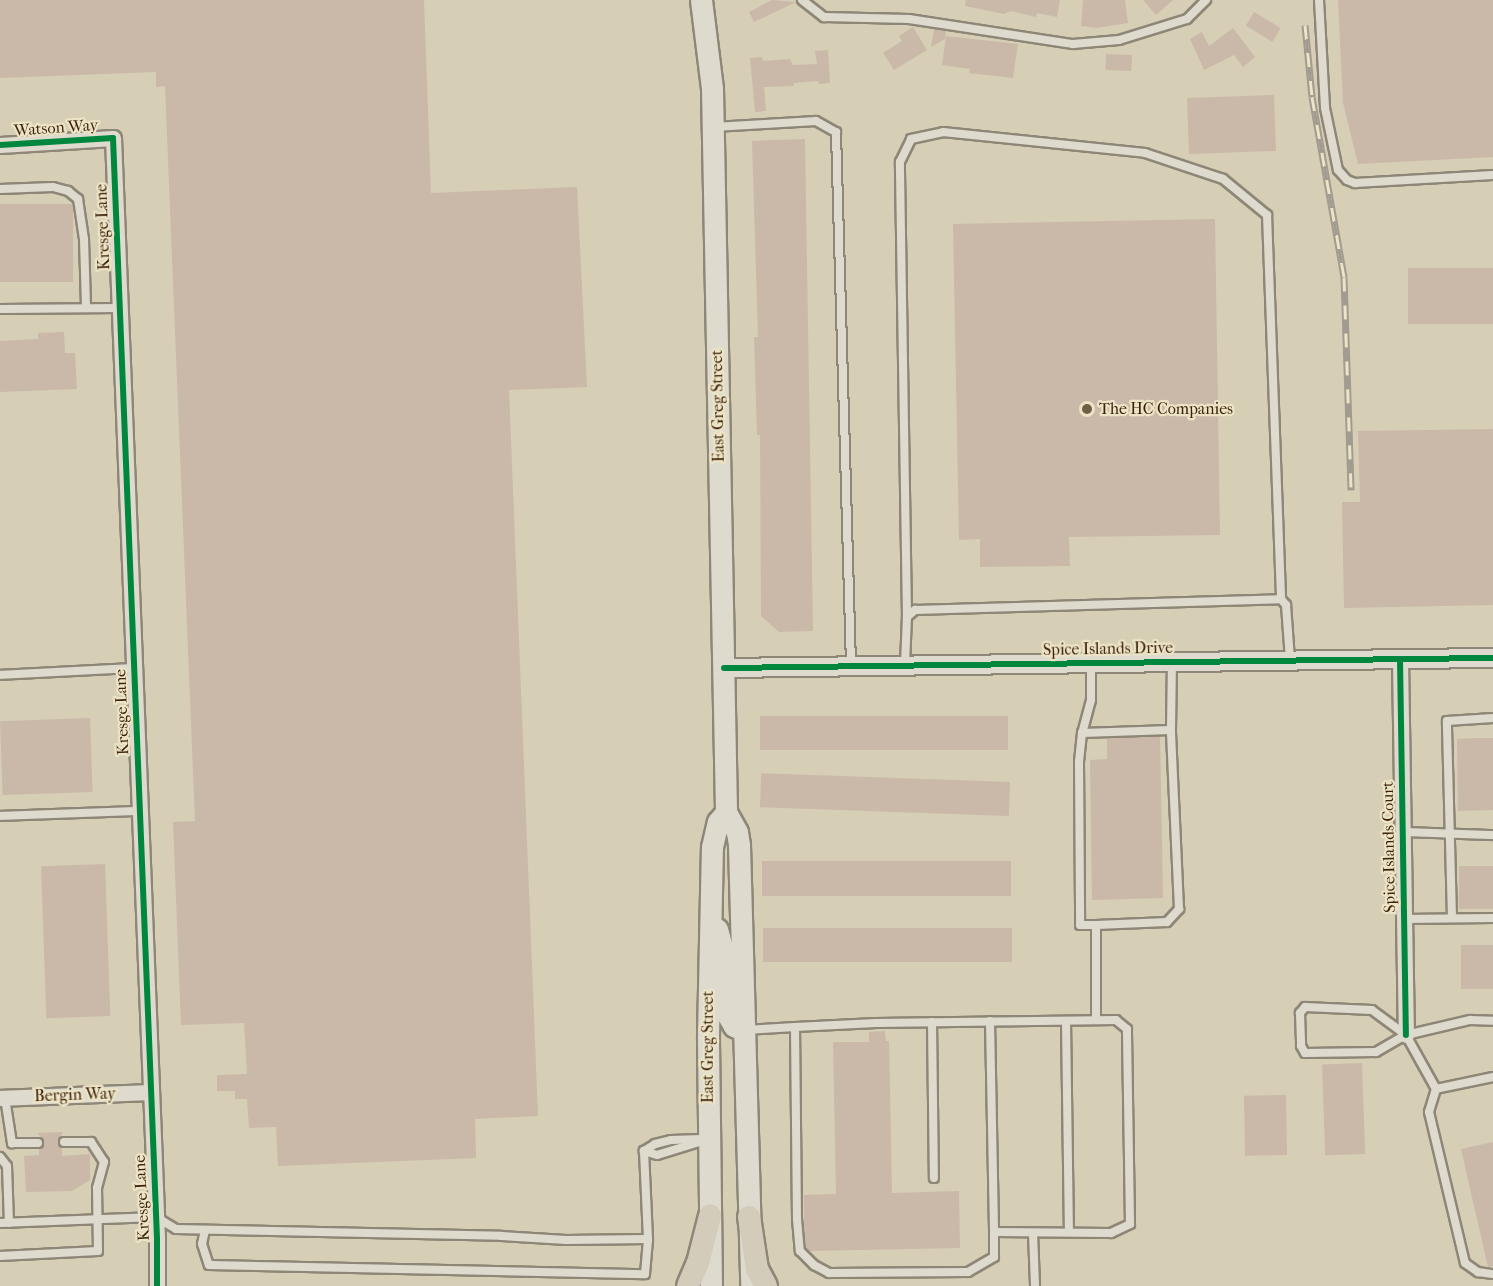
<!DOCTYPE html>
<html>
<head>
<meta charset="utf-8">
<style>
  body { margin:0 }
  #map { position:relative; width:1493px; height:1286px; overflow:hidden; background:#d6ceb5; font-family:"IM FELL French Canon",serif }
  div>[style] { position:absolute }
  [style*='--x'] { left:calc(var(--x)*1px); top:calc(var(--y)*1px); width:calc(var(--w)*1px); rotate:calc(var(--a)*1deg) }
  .building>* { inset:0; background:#cab9a9; transform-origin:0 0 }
  .roads { filter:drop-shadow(2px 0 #8e8676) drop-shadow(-2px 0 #8e8676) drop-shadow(0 2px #8e8676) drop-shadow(0 -2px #8e8676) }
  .service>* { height:8px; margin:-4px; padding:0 4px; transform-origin:4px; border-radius:4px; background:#dedbce }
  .minor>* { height:15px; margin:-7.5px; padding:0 7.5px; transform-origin:7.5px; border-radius:7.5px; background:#dedbce }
  .tertiary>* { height:18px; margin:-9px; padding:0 9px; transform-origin:9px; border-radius:9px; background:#dedbce }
  .secondary>* { height:21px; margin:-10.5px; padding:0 10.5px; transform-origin:10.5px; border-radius:10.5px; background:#dedbce }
  .primary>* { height:22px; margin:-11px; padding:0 11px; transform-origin:11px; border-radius:11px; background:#d3ccba }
  .rail>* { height:7px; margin-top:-3.5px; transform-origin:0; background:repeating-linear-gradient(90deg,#ede4c6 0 14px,#a19b90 0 28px); box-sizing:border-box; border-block:2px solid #a19b90 }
  .cycleway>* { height:6px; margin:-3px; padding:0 3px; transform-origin:3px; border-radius:3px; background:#00873e }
  .dots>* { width:16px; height:16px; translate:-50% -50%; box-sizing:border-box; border:3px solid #ede4c6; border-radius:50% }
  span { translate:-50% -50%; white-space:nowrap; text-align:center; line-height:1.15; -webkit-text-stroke:4.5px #ede4c6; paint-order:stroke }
  .street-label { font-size:16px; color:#3a210c }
  .poi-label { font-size:16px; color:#3a210c }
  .left { translate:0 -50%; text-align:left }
</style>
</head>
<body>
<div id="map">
  <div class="building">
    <i style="clip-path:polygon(0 0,424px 0,431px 193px,577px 187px,587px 387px,509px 390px,538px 1116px,475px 1119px,476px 1158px,278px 1166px,276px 1127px,249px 1128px,247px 1099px,235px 1099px,235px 1091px,217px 1091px,217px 1075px,247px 1074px,244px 1023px,181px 1025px,173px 822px,195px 821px,165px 86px,156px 87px,156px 72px,0 78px)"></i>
    <i style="clip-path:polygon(772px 0,796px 2px,754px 22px,749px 12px)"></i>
    <i style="clip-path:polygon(966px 0,1060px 0,1057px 17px,1037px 13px,1036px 17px,1011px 11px,1004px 14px,965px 6px)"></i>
    <i style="clip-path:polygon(1083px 0,1125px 0,1128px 23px,1097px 28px,1081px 26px)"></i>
    <i style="clip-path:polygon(1143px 0,1173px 0,1156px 15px)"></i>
    <i style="clip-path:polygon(1338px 0,1493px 0,1493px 157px,1358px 164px,1343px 103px)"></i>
    <i style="left:1254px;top:12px;width:31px;height:16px;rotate:31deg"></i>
    <i style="clip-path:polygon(913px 27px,927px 50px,894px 70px,883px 53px,902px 41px,899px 36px)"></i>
    <i style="clip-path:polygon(1233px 28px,1255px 57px,1243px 67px,1234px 55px,1204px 70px,1190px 39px,1202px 32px,1209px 46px)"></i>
    <i style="clip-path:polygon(934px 29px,946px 31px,945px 39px,931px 47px)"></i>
    <i style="clip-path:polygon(946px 36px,1018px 44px,1013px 78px,969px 73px,970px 69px,942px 65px)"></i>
    <i style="clip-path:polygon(828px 50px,830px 83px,819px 84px,818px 81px,794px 83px,794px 86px,764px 87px,766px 111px,755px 112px,750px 58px,762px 57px,763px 61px,790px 59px,793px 65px,817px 64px,815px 51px)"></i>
    <i style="left:1106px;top:54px;width:26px;height:16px;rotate:2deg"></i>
    <i style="left:1274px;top:95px;width:56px;height:87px;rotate:88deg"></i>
    <i style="clip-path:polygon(805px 139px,813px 631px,779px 632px,761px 616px,760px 435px,757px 435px,754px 337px,758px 337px,752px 141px)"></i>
    <i style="left:73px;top:204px;width:78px;height:73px;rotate:90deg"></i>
    <i style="clip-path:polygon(1215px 219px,1220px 535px,1069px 537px,1070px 566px,980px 567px,980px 539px,959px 540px,953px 224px)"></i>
    <i style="left:1493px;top:268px;width:56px;height:85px;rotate:90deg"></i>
    <i style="clip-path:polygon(64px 332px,65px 353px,75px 353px,77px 389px,0 392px,0 341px,38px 339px,38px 333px)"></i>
    <i style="clip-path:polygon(1493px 429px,1493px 605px,1344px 608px,1342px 502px,1360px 502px,1358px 431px)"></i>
    <i style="left:1008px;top:716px;width:34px;height:248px;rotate:90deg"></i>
    <i style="left:90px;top:718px;width:74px;height:90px;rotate:88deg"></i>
    <i style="clip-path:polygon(1160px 736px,1163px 898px,1092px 900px,1090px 760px,1107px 759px,1107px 738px)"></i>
    <i style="clip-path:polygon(1476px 738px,1493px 738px,1493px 810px,1458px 811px,1457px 739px)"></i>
    <i style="left:1010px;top:782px;width:34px;height:249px;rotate:92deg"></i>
    <i style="left:1011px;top:861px;width:35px;height:249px;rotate:90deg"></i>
    <i style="left:105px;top:864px;width:152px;height:64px;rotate:88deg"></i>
    <i style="left:1459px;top:866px;width:34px;height:43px"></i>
    <i style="left:1012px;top:928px;width:34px;height:249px;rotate:90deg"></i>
    <i style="left:1461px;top:945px;width:32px;height:44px"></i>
    <i style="clip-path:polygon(885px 1031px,886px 1041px,889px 1041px,892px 1193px,959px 1191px,960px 1248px,809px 1251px,806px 1248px,804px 1235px,804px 1195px,836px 1194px,833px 1042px,869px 1042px,869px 1032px)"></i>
    <i style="left:1362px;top:1063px;width:91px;height:40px;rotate:88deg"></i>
    <i style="left:1286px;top:1095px;width:60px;height:42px;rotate:89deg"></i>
    <i style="clip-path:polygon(63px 1132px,58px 1141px,62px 1148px,62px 1156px,90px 1154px,90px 1180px,72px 1191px,26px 1192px,24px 1156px,39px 1155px,39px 1149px,44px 1142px,38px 1133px)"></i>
    <i style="clip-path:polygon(1493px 1142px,1493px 1266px,1488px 1267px,1461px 1149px)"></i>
  </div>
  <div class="roads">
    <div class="service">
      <i style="--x:802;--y:0;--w:28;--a:38"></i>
      <i style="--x:824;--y:17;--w:85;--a:1.3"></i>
      <i style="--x:909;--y:19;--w:166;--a:8.7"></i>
      <i style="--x:1073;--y:44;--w:46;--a:-5"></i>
      <i style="--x:1119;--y:40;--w:71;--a:-17.2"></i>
      <i style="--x:1187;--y:19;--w:27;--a:-45"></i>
      <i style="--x:1319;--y:0;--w:108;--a:86.8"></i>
      <i style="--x:1325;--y:108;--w:63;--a:78.2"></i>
      <i style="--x:1338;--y:170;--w:13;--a:48"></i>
      <i style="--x:1347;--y:180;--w:9;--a:21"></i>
      <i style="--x:1355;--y:183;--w:138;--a:-3.3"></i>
      <i style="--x:714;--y:127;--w:102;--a:-3.4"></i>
      <i style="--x:816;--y:121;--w:23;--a:29"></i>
      <i style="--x:836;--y:132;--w:534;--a:88.39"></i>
      <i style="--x:0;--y:189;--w:53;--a:-2.2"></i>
      <i style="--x:53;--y:187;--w:16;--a:15"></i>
      <i style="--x:68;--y:191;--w:13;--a:39"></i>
      <i style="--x:78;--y:199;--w:40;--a:81.5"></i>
      <i style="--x:84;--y:239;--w:69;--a:88.3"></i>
      <i style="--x:0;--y:309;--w:120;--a:-0.5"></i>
      <i style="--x:907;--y:617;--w:455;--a:-90.9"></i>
      <i style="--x:900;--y:162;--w:25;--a:-64"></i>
      <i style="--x:911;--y:139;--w:33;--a:-12"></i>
      <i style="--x:943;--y:132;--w:203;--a:5.9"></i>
      <i style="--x:1145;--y:153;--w:82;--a:18.4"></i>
      <i style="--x:1223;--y:179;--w:57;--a:39.3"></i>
      <i style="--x:1267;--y:215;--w:384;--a:87.9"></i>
      <i style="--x:905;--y:664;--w:47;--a:-87.6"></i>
      <i style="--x:907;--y:617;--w:11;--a:-41"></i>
      <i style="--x:915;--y:610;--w:366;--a:-1.7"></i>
      <i style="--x:1281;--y:599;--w:8;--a:50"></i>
      <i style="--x:1286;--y:605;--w:55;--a:85.8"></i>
      <i style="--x:1091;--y:664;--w:36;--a:90"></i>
      <i style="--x:1091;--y:700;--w:34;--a:105"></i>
      <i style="--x:1082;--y:733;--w:89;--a:-1.9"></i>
      <i style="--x:1171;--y:730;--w:68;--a:-89.2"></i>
      <i style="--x:0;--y:675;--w:134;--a:-3"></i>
      <i style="--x:1082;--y:733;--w:29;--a:96"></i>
      <i style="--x:1079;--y:762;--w:163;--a:89.6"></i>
      <i style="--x:1080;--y:925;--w:16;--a:0"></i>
      <i style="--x:1096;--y:925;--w:95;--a:90"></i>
      <i style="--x:0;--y:816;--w:139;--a:-2.1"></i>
      <i style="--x:1402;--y:832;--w:91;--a:1.9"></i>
      <i style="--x:1452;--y:918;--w:197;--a:-91.5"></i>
      <i style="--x:1447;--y:721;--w:46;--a:-3.7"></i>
      <i style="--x:1403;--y:919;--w:90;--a:-0.6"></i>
      <i style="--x:1096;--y:925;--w:71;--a:-2.4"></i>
      <i style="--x:1167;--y:922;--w:18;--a:-47"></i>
      <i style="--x:1179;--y:909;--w:179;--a:-92.6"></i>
      <i style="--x:990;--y:1021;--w:211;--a:88.9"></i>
      <i style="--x:1066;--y:1021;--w:211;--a:89.2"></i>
      <i style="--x:932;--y:1022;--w:156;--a:89.3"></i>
      <i style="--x:745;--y:1030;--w:50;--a:-3.4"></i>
      <i style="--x:795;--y:1027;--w:192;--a:89.4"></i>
      <i style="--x:797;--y:1219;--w:32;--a:85"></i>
      <i style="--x:800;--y:1251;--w:20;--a:45"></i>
      <i style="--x:814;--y:1265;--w:17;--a:28"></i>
      <i style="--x:829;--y:1273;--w:139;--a:-0.4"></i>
      <i style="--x:968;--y:1272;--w:30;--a:-30"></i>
      <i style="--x:994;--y:1257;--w:25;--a:-90"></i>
      <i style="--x:994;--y:1232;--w:117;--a:0.5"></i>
      <i style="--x:1111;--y:1233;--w:21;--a:-25"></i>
      <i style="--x:1130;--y:1224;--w:195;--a:-90.9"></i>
      <i style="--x:1127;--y:1029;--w:14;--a:-141"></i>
      <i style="--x:1116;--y:1020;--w:240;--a:179.3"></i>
      <i style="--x:876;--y:1023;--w:81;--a:177.2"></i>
      <i style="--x:1493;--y:1077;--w:58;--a:168.1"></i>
      <i style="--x:1436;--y:1089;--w:24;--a:107"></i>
      <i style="--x:1429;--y:1112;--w:155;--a:76.6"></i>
      <i style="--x:1465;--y:1263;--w:16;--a:35"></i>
      <i style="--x:1478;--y:1272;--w:15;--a:8"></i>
      <i style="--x:1436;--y:1089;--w:62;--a:-119.1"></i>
      <i style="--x:1406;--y:1035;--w:42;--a:-143.7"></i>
      <i style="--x:1372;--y:1010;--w:67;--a:-177.4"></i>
      <i style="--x:1305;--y:1007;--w:8;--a:130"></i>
      <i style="--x:1300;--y:1013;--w:33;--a:88"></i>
      <i style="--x:1301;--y:1046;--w:8;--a:60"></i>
      <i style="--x:1305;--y:1053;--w:71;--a:-0.8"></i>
      <i style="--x:1376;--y:1052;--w:34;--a:-30"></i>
      <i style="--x:1406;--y:1035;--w:66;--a:-13.2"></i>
      <i style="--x:1470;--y:1020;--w:23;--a:2"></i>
      <i style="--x:5;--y:1098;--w:46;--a:81.2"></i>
      <i style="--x:12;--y:1143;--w:26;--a:0"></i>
      <i style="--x:709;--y:1139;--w:54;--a:162.9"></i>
      <i style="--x:657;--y:1155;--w:14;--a:-163"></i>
      <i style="--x:644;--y:1151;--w:13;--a:-32"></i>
      <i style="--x:655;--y:1144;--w:16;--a:-14"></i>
      <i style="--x:671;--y:1140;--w:38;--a:-2"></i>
      <i style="--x:0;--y:1157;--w:11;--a:52"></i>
      <i style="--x:7;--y:1166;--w:57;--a:88"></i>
      <i style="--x:0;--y:1223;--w:156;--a:-2.2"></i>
      <i style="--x:156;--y:1217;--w:23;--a:31"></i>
      <i style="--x:176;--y:1229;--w:325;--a:1.2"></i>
      <i style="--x:501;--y:1236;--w:65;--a:3.5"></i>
      <i style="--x:566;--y:1240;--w:82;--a:-0.7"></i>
      <i style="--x:205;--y:1230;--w:14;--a:102"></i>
      <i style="--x:202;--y:1244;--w:22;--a:72"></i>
      <i style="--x:209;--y:1265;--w:436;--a:1.2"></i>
      <i style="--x:645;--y:1274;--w:35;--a:-85"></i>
      <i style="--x:648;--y:1239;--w:88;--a:-92.6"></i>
      <i style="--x:1033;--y:1233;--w:53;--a:87.8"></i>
      <i style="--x:0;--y:1256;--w:98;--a:-2.9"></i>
      <i style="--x:98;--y:1251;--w:63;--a:-90.9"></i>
      <i style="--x:97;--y:1188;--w:27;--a:-75"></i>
      <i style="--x:104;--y:1162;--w:24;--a:-123"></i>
      <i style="--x:91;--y:1142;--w:27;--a:180"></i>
    </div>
    <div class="minor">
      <i style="--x:0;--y:145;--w:113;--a:-3.5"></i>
      <i style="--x:113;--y:138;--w:1102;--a:87.71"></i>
      <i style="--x:157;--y:1239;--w:47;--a:90"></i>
      <i style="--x:1400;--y:659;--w:376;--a:89.1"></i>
      <i style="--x:0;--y:1098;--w:150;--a:-2.3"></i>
    </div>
    <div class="tertiary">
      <i style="--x:724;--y:668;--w:769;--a:-0.75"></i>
    </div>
    <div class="secondary">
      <i style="--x:701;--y:0;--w:89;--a:82.9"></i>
      <i style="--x:712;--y:88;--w:724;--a:88.89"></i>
      <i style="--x:726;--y:812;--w:23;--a:61"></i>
      <i style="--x:737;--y:832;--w:13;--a:81"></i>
      <i style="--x:739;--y:845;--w:441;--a:88.4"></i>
      <i style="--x:717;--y:929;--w:23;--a:75"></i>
      <i style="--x:723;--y:951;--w:63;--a:86.4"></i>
      <i style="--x:727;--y:1014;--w:14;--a:60"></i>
      <i style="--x:734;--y:1026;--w:10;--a:24"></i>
      <i style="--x:711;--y:1286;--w:250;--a:-90.7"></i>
      <i style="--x:708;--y:1036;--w:189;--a:-88.8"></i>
      <i style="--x:712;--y:847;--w:26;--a:-77"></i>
      <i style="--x:718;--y:822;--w:13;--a:-51"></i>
    </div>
    <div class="primary">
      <i style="--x:749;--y:1217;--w:53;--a:81.3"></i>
      <i style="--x:757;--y:1269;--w:19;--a:62"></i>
      <i style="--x:688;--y:1286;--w:25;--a:-67"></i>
      <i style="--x:698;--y:1263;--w:49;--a:-75.7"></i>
    </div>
  </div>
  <div class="rail">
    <i style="--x:1305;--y:25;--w:72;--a:84.4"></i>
    <i style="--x:1312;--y:97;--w:183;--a:79.9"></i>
    <i style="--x:1344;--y:277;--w:213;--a:88.1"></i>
  </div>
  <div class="cycleway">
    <i style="--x:0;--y:145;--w:113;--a:-3.5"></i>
    <i style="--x:113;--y:138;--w:1102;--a:87.71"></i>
    <i style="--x:157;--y:1239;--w:47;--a:90"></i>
    <i style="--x:1400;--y:659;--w:376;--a:89.1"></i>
    <i style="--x:724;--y:668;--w:769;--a:-0.75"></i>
  </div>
  <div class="dots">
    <i style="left:1087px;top:409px;background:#715e47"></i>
  </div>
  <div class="street-label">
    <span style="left:56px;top:128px;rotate:-4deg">Watson Way</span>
    <span style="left:103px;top:227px;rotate:-92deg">Kresge Lane</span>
    <span style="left:718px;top:406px;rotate:-91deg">East Greg Street</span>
    <span style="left:1108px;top:649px;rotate:-1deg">Spice Islands Drive</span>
    <span style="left:122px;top:712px;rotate:-92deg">Kresge Lane</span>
    <span style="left:1389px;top:847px;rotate:-91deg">Spice Islands Court</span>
    <span style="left:708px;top:1047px;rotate:-90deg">East Greg Street</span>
    <span style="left:75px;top:1095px;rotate:-2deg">Bergin Way</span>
    <span style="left:142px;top:1198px;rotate:-93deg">Kresge Lane</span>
  </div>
  <div class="poi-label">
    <span class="left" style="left:1099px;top:409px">The HC Companies</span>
  </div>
</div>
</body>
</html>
